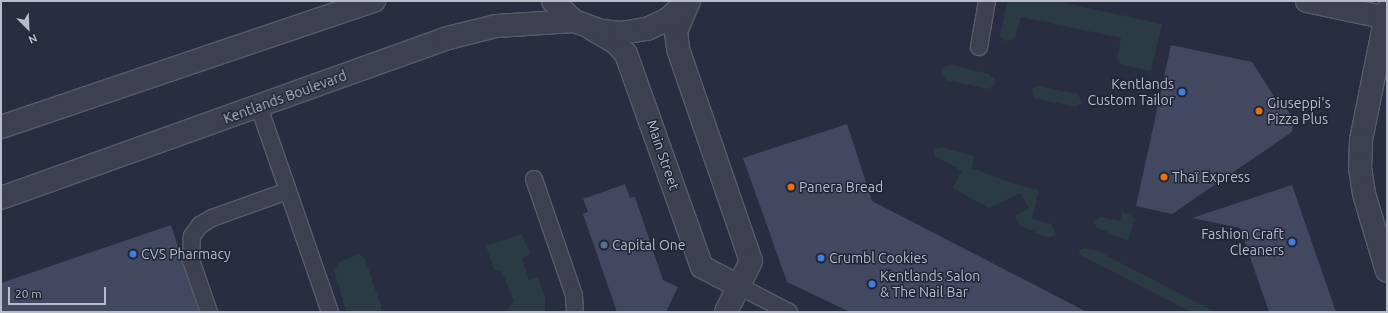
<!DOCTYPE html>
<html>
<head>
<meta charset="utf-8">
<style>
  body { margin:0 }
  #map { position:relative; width:1388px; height:313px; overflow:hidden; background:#282d42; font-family:Ubuntu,sans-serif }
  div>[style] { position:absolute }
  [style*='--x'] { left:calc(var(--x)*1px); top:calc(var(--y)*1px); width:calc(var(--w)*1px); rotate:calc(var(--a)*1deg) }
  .green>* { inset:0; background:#2a3b43 }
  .building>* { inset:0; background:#42485f }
  .roads { filter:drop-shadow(1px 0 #575b6c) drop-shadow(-1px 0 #575b6c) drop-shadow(0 1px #575b6c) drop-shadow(0 -1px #575b6c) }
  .service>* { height:16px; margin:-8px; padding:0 8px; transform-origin:8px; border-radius:8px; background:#3c4051 }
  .minor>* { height:22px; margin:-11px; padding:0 11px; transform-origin:11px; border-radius:11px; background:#3c4051 }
  .tertiary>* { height:22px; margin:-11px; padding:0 11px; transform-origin:11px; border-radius:11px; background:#3c4051 }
  .dots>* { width:11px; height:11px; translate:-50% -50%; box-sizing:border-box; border:2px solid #202537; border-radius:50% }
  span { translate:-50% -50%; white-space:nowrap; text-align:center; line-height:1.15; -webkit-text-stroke:3px #202537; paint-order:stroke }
  .poi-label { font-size:14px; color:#b9bccb }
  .right { translate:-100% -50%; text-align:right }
  .left { translate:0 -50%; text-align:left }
  .street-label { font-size:14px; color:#b9bccb }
  .frame { position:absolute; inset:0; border:2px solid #b9bccb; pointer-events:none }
  .north { position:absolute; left:8px; top:8px; width:40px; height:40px; -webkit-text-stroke:3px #202537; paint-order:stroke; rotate:156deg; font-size:11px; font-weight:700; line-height:16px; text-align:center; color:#b9bccb }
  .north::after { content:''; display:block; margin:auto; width:14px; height:18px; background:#b9bccb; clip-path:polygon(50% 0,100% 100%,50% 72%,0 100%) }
  .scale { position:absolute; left:8px; top:287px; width:98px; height:18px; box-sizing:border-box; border:2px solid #b9bccb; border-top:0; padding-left:5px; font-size:12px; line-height:14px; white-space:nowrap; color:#b9bccb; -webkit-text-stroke:3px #202537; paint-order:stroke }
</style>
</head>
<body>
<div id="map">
  <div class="green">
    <i style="clip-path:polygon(1007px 1px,1056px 1px,1162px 24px,1151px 71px,1119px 64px,1117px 59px,1121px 38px,1021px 17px,1015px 39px,1005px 41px,1000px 36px)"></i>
    <i style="clip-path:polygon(952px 65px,989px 74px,995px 80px,994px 86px,987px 89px,946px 80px,941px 71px,944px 67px)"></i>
    <i style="clip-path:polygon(1038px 86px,1078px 94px,1082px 103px,1075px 107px,1034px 98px,1032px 89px)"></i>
    <i style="clip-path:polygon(941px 147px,974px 156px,972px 168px,1011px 183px,1039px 190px,1032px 219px,1052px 224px,1055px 234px,1052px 237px,1046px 237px,1020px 225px,1015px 216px,1029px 208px,1020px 193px,989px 208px,952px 188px,962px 171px,935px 156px,935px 149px)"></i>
    <i style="clip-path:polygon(1122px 211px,1135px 218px,1128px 241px,1096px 227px,1094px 221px,1101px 217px,1120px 221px)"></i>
    <i style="clip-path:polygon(522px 234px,530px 254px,522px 258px,529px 280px,538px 277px,545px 299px,545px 312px,508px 312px,508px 307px,514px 302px,502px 271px,494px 270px,486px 246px)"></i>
    <i style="clip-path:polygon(1084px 248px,1096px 250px,1215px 312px,1191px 312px,1080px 255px,1079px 250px)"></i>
    <i style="clip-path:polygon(359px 254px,365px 259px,381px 306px,381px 312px,347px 312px,345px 308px,334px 270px,339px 262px)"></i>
  </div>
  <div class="building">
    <i style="clip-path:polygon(1171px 45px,1252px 62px,1281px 107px,1286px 108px,1294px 120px,1292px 132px,1172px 214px,1136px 206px)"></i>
    <i style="clip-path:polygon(847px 124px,872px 201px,1087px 312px,850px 312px,787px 282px,743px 158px)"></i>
    <i style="clip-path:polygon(625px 184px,630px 198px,635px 197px,663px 280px,678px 287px,666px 312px,617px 312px,583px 214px,588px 212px,583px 199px)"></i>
    <i style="clip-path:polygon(1292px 185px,1336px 312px,1269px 312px,1240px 228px,1192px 218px)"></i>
    <i style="clip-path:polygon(171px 225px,199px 312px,1px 312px,1px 283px)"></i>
  </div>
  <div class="roads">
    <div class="service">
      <i style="--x:979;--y:47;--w:47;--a:-80.1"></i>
      <i style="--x:259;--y:107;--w:217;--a:70.9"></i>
      <i style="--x:534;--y:179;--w:123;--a:71"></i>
      <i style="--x:574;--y:295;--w:17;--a:87"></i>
      <i style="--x:739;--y:286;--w:56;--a:27.5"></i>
      <i style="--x:209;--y:312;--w:55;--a:-109.1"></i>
      <i style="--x:191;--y:260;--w:24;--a:-88"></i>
      <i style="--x:192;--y:236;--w:14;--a:-54"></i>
      <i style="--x:200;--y:225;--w:14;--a:-30"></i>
      <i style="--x:212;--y:218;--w:81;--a:-19.6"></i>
    </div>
    <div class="minor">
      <i style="--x:689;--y:1;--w:34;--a:113"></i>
      <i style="--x:676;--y:32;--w:17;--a:83"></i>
      <i style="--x:678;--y:49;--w:224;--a:71"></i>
      <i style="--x:751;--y:261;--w:57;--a:116.1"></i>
      <i style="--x:592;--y:29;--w:28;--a:30"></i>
      <i style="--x:616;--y:43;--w:15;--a:48"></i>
      <i style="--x:626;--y:54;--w:226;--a:70.4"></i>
      <i style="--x:702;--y:267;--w:42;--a:27.2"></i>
    </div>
    <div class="tertiary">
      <i style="--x:553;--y:1;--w:29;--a:44"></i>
      <i style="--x:574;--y:21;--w:30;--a:20"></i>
      <i style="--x:602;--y:31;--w:19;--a:6"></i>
      <i style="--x:621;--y:33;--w:26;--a:-9"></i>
      <i style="--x:647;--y:29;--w:23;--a:-25"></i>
      <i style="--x:668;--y:19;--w:27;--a:-42"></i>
      <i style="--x:1307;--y:1;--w:82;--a:12"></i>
      <i style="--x:1387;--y:11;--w:132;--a:101.4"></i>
      <i style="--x:1361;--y:140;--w:28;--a:92"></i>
      <i style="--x:1360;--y:168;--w:26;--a:81"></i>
      <i style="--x:1364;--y:194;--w:80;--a:73.4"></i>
      <i style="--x:1;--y:127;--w:394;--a:-18.7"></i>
      <i style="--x:1;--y:198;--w:475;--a:-19.7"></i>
      <i style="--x:448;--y:38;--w:49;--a:-14"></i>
      <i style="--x:496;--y:26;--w:78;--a:-3.7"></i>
    </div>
  </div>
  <div class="dots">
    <i style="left:1182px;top:92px;background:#3f7fe0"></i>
    <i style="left:1259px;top:111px;background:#e8710a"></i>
    <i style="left:1164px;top:177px;background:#e8710a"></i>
    <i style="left:791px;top:187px;background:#e8710a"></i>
    <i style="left:1292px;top:242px;background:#3f7fe0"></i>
    <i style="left:604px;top:245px;background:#5c6f8a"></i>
    <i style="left:133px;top:254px;background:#3f7fe0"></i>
    <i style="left:821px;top:258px;background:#3f7fe0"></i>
    <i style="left:872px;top:284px;background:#3f7fe0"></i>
  </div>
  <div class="poi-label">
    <span class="right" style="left:1174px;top:92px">Kentlands<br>Custom Tailor</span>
    <span class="left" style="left:1267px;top:111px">Giuseppi's<br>Pizza Plus</span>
    <span class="left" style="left:1172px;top:177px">Thaï Express</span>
    <span class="left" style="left:799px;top:187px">Panera Bread</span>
    <span class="right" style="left:1284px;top:242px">Fashion Craft<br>Cleaners</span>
    <span class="left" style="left:612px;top:245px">Capital One</span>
    <span class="left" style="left:141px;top:254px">CVS Pharmacy</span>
    <span class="left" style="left:829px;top:258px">Crumbl Cookies</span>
    <span class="left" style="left:880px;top:284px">Kentlands Salon<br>&amp; The Nail Bar</span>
  </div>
  <div class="street-label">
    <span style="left:285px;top:97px;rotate:-20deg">Kentlands Boulevard</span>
    <span style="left:663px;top:155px;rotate:71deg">Main Street</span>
  </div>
  <div class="frame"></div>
  <div class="north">N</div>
  <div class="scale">20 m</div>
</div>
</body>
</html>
